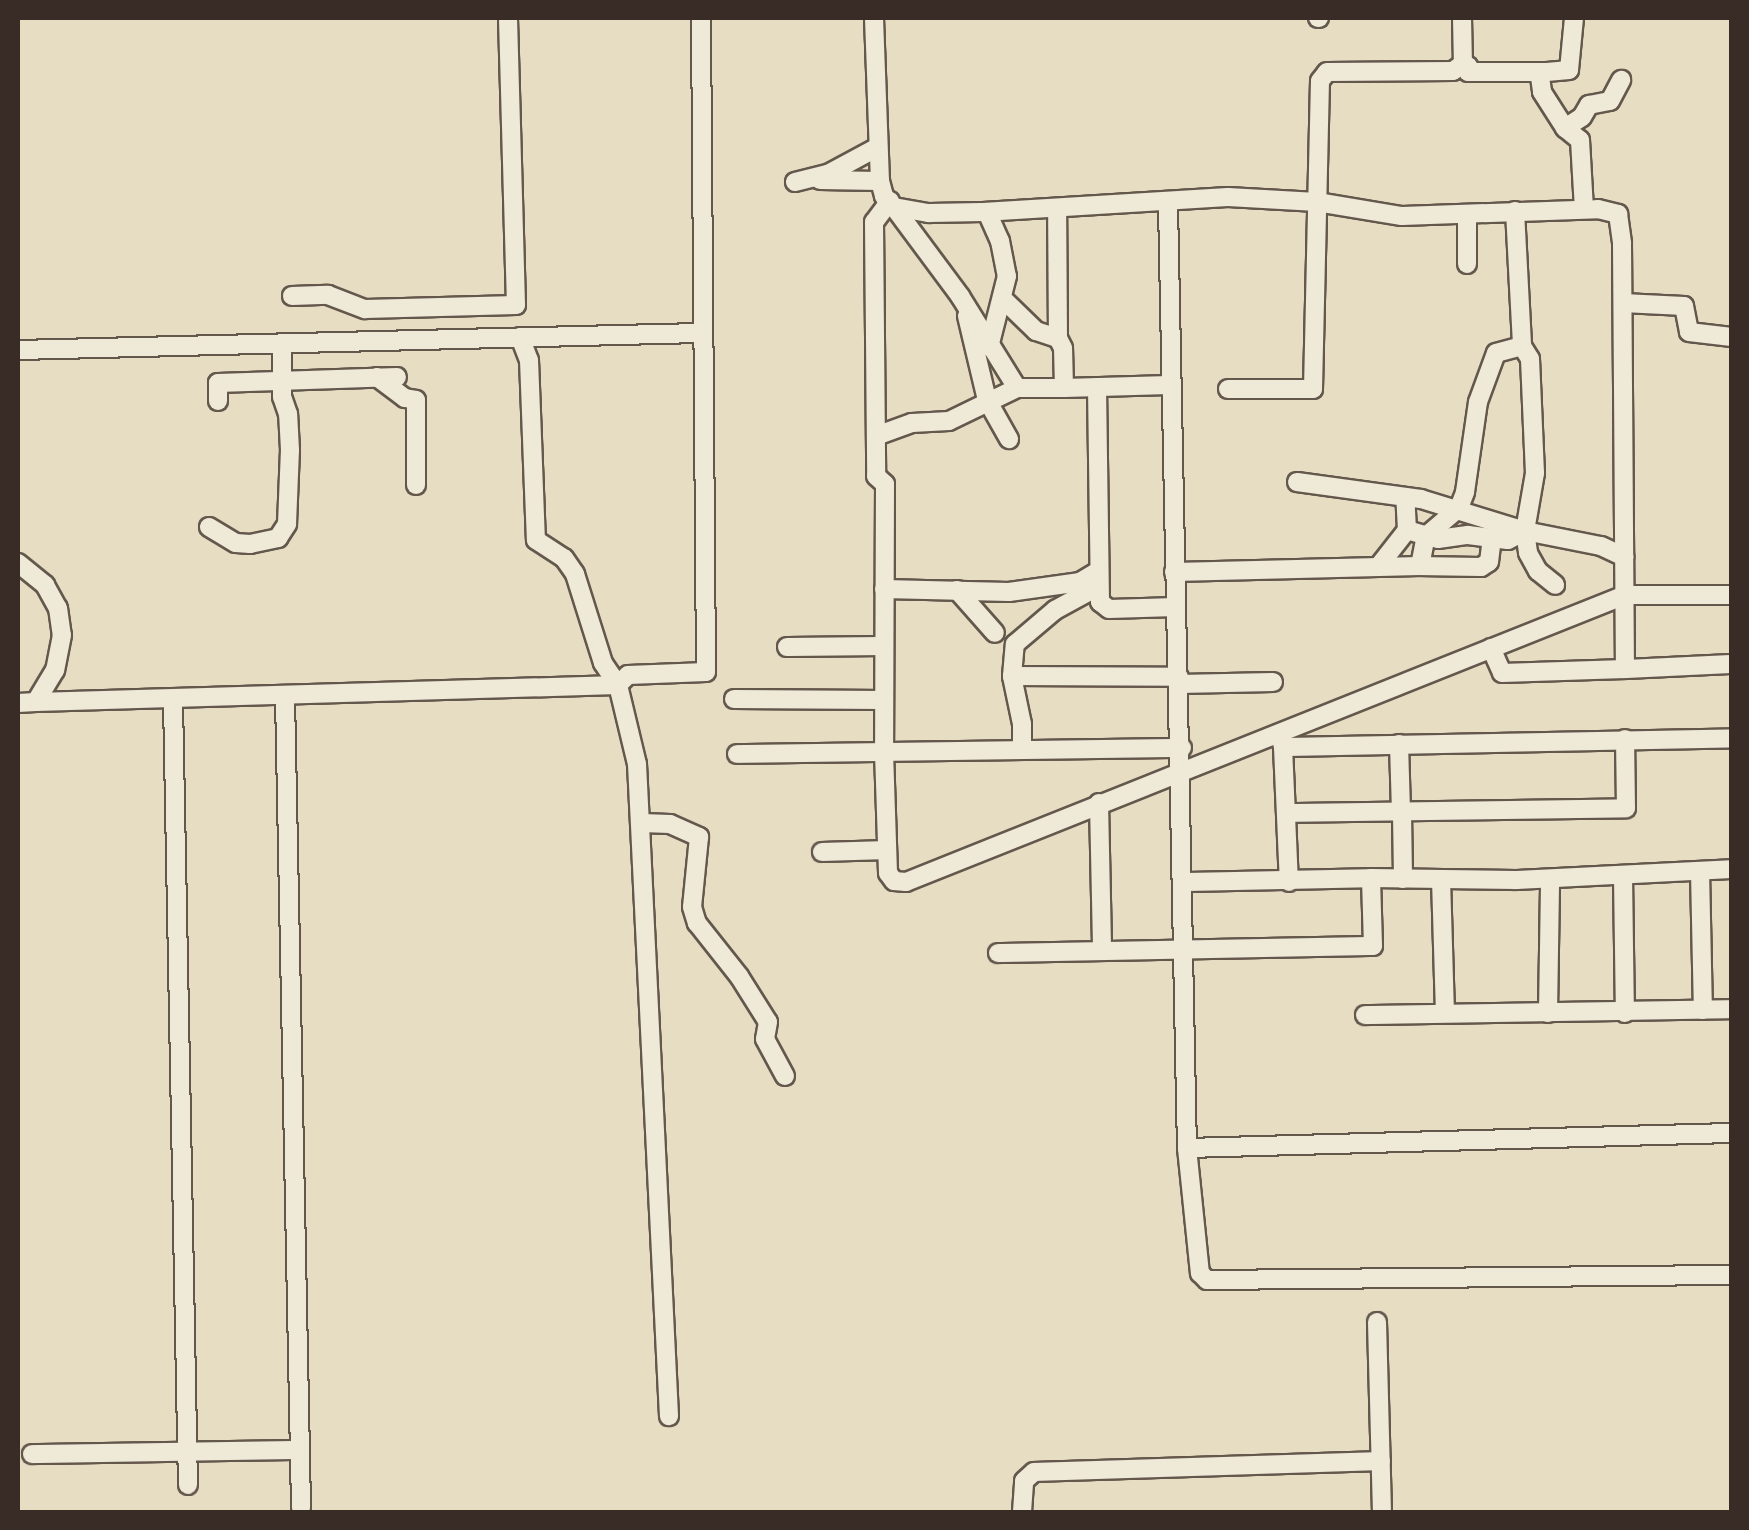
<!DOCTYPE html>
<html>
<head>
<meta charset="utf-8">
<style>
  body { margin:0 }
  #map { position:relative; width:1749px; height:1530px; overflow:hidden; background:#e7ddc3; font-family:"Libre Bodoni",serif }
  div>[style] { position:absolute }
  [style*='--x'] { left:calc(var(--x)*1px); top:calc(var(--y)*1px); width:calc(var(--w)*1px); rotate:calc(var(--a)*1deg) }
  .roads { filter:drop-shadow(2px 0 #64584d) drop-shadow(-2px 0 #64584d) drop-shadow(0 2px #64584d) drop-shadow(0 -2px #64584d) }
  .minor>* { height:18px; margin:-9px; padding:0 9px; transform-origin:9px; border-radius:9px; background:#efe9d8 }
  span { translate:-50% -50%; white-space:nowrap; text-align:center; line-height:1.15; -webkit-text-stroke:9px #efe9d8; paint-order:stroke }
  .frame { position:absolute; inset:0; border:20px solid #392c26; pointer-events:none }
</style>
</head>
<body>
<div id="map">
  <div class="roads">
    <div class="minor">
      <i style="--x:874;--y:18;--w:163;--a:87.9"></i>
      <i style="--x:880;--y:181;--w:16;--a:75"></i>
      <i style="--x:884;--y:196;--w:15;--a:48"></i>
      <i style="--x:894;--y:207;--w:36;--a:10"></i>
      <i style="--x:929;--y:213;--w:54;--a:-1.1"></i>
      <i style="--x:983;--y:212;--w:245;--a:-3.5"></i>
      <i style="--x:1228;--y:197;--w:89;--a:3.2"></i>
      <i style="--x:1317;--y:202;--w:86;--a:9.4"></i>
      <i style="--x:1402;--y:216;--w:196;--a:-2"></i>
      <i style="--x:1598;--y:209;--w:21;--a:14"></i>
      <i style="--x:1618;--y:214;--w:30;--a:82"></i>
      <i style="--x:1622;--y:244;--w:425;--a:89.6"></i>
      <i style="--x:1625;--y:669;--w:107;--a:-2.7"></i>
      <i style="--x:1318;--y:18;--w:1;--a:0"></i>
      <i style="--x:1462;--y:18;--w:48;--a:88.8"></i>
      <i style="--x:1574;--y:18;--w:52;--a:95.5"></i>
      <i style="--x:1569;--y:70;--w:25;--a:175"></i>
      <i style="--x:1544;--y:72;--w:6;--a:129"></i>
      <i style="--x:1540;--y:77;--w:15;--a:82"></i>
      <i style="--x:1542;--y:92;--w:43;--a:57.4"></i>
      <i style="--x:1565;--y:128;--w:19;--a:39"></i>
      <i style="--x:1580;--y:140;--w:69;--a:86.7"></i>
      <i style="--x:1565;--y:128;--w:20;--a:-33"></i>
      <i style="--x:1582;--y:117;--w:14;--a:-60"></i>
      <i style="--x:1589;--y:105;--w:21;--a:-11"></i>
      <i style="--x:1610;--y:101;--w:24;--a:-62"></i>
      <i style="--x:820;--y:180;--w:60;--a:1"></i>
      <i style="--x:795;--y:182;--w:34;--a:-14"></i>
      <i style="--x:828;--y:174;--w:57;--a:-28.4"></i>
      <i style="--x:890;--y:201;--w:26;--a:127"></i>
      <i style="--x:874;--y:222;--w:254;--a:89.5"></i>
      <i style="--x:876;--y:476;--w:12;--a:42"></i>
      <i style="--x:885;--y:484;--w:268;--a:90.2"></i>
      <i style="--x:884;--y:752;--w:121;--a:88.1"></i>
      <i style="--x:888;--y:873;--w:10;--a:53"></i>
      <i style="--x:894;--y:881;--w:12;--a:5"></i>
      <i style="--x:906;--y:882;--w:774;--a:-21.76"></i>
      <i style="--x:1625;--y:595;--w:107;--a:0"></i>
      <i style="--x:1168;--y:204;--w:944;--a:88.85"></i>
      <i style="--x:1187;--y:1148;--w:126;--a:84.1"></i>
      <i style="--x:1200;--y:1273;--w:10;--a:45"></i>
      <i style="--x:1207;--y:1280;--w:525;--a:-0.55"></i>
      <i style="--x:894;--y:207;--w:111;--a:53.4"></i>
      <i style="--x:960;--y:296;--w:108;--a:58.2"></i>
      <i style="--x:1515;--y:211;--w:135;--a:87"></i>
      <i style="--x:1522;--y:346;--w:15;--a:58"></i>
      <i style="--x:1530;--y:359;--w:114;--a:87.5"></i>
      <i style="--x:1535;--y:473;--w:59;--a:99.8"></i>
      <i style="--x:1525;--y:531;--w:22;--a:82"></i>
      <i style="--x:1528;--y:553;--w:21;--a:61"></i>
      <i style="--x:1538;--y:571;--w:22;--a:39"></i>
      <i style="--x:987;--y:212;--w:32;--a:66"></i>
      <i style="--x:1000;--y:241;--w:36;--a:79"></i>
      <i style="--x:1007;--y:276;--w:73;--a:104.2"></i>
      <i style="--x:1467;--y:214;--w:50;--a:90"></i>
      <i style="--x:292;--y:296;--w:36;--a:-2"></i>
      <i style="--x:328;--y:295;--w:40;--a:21"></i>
      <i style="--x:365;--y:309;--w:151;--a:-1.5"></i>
      <i style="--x:516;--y:305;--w:287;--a:-91.6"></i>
      <i style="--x:1003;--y:299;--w:46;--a:44.1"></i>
      <i style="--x:1036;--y:331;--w:23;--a:18"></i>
      <i style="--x:1623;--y:303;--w:61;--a:2.8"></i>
      <i style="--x:1684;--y:306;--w:26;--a:79"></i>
      <i style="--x:1689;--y:332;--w:43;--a:6.6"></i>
      <i style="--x:967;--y:316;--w:86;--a:76.6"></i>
      <i style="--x:987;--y:400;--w:45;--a:60.6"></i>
      <i style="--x:520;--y:337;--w:25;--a:69"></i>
      <i style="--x:529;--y:360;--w:180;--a:87.8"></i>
      <i style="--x:536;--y:540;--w:33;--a:33"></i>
      <i style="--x:564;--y:558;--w:19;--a:55"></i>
      <i style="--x:575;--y:574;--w:93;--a:72.5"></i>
      <i style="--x:603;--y:663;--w:27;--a:56"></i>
      <i style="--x:618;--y:685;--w:81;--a:76.5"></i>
      <i style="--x:637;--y:764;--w:653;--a:87.19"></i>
      <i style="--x:18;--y:350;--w:682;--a:-1.43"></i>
      <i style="--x:377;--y:377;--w:35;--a:37"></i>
      <i style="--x:405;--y:398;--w:11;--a:10"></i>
      <i style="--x:416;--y:400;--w:85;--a:90"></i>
      <i style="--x:1097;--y:387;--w:215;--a:89.2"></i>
      <i style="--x:1100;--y:602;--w:11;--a:38"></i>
      <i style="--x:1109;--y:609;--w:67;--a:-1.7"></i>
      <i style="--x:1064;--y:388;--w:105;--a:-1.6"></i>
      <i style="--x:1228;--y:389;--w:85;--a:0"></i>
      <i style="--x:1313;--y:389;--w:308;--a:-88.7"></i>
      <i style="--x:1320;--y:81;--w:11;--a:-52"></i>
      <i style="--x:1327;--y:72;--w:126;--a:-0.5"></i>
      <i style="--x:1453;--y:71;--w:9;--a:-36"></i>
      <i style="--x:1460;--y:66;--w:8;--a:0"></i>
      <i style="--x:1468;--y:66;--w:6;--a:90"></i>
      <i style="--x:1468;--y:72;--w:76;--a:0"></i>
      <i style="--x:218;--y:401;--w:18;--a:-90"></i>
      <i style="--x:218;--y:383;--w:179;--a:-1.9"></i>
      <i style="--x:876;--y:436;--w:38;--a:-20"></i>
      <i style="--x:912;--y:423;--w:37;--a:-3"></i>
      <i style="--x:949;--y:421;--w:76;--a:-25.9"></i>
      <i style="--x:1017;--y:388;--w:47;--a:0"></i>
      <i style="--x:1064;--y:388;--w:40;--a:-91.4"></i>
      <i style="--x:1063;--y:348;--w:11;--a:-117"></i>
      <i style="--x:1058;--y:338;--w:129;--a:-90.4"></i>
      <i style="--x:1297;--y:482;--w:125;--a:7.8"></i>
      <i style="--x:1421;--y:499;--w:109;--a:17.1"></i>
      <i style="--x:1525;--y:531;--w:77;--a:11.2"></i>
      <i style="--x:1601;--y:546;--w:26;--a:25"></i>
      <i style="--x:209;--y:527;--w:31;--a:31"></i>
      <i style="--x:236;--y:543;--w:14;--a:4"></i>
      <i style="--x:250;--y:544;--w:29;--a:-12"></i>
      <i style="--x:278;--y:538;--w:17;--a:-57"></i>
      <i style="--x:287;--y:524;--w:74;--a:-87.7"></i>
      <i style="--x:290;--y:450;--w:36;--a:-93"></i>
      <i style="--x:288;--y:414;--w:18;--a:-109"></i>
      <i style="--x:282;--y:397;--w:54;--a:-90"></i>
      <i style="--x:1407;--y:530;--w:32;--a:16"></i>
      <i style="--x:1438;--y:539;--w:30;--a:-8"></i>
      <i style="--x:1468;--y:535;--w:40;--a:7.1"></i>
      <i style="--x:1508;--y:540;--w:19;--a:-28"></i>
      <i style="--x:18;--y:563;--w:35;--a:39"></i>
      <i style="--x:45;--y:585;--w:26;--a:61"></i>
      <i style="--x:58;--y:608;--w:27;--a:82"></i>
      <i style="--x:62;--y:635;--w:36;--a:101"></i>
      <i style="--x:55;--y:670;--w:37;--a:121"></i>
      <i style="--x:36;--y:702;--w:18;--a:177"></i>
      <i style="--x:1417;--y:566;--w:64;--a:0.9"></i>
      <i style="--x:1481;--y:567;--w:9;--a:-32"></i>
      <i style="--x:1489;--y:562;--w:23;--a:-83"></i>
      <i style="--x:1378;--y:567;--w:47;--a:-51.9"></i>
      <i style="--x:1407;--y:530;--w:33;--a:-93"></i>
      <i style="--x:1174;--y:572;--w:246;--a:-1.4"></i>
      <i style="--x:1420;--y:566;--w:31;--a:-79"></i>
      <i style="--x:1426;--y:536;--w:43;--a:-40.3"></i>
      <i style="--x:1459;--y:508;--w:17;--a:-69"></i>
      <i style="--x:1465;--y:492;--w:91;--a:-81.8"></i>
      <i style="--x:1478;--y:402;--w:52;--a:-69.8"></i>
      <i style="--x:1496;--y:353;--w:27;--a:-15"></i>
      <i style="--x:884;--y:589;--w:125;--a:1.4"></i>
      <i style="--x:1009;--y:592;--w:72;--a:-8"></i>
      <i style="--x:1080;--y:582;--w:21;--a:-31"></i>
      <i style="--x:957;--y:590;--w:57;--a:48.5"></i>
      <i style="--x:787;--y:647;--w:97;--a:-0.6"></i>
      <i style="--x:1491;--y:648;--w:27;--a:66"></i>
      <i style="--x:1502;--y:673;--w:123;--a:-1.9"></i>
      <i style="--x:1012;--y:676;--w:167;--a:0.3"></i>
      <i style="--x:1179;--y:684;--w:94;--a:-1.2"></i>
      <i style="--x:285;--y:696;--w:812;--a:88.87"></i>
      <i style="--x:734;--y:699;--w:150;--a:0.4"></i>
      <i style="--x:173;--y:700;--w:785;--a:88.91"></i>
      <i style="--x:36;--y:702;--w:582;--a:-1.67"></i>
      <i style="--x:618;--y:685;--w:14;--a:-45"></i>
      <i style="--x:628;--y:675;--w:78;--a:-2.2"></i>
      <i style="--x:706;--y:672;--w:654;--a:-90.44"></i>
      <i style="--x:1280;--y:733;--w:14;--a:78"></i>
      <i style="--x:1283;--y:747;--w:449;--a:-1.1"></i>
      <i style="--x:1399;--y:744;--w:66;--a:88.3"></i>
      <i style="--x:1283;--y:747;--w:135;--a:87.5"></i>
      <i style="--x:1022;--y:750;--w:26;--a:-90"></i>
      <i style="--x:1022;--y:724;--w:49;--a:-101.8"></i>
      <i style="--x:1012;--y:676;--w:32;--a:-85"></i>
      <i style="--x:1015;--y:644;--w:52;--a:-40.4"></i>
      <i style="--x:1055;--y:610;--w:50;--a:-28.6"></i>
      <i style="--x:737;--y:754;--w:445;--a:-0.8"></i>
      <i style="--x:1099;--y:803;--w:145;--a:88.8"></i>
      <i style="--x:1287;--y:813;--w:339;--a:-0.8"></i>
      <i style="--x:1626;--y:808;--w:69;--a:-90.8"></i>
      <i style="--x:1402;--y:813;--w:66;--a:89.1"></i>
      <i style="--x:642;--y:823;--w:28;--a:2"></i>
      <i style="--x:670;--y:824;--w:32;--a:24"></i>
      <i style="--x:699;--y:837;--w:70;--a:95.7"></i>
      <i style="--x:692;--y:907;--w:17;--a:73"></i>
      <i style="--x:697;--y:923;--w:68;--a:51.6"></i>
      <i style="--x:739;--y:976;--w:54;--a:57.8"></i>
      <i style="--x:768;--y:1022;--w:17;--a:100"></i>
      <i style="--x:765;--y:1039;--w:42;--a:61.6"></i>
      <i style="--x:822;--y:852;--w:65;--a:-1.8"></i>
      <i style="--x:1700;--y:871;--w:139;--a:88.8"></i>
      <i style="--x:1623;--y:876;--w:137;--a:89.2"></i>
      <i style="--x:1441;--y:879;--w:134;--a:88.3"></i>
      <i style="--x:1184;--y:882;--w:187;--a:-1.2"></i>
      <i style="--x:998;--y:953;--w:375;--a:-1.1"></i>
      <i style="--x:1373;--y:946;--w:68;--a:-91.7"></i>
      <i style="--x:1371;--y:878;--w:145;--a:0.8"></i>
      <i style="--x:1516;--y:880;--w:216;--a:-2.9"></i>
      <i style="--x:1548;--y:1013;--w:134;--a:-89.1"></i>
      <i style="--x:1365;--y:1015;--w:367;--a:-0.9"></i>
      <i style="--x:1187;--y:1148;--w:545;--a:-1.58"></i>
      <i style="--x:1377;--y:1322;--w:190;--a:88.5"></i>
      <i style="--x:32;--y:1454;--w:268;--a:-0.9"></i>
      <i style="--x:1022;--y:1512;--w:31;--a:-86"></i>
      <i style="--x:1024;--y:1481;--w:13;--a:-42"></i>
      <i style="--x:1034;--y:1472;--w:347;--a:-1.8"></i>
    </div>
  </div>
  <div class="frame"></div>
</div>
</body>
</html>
